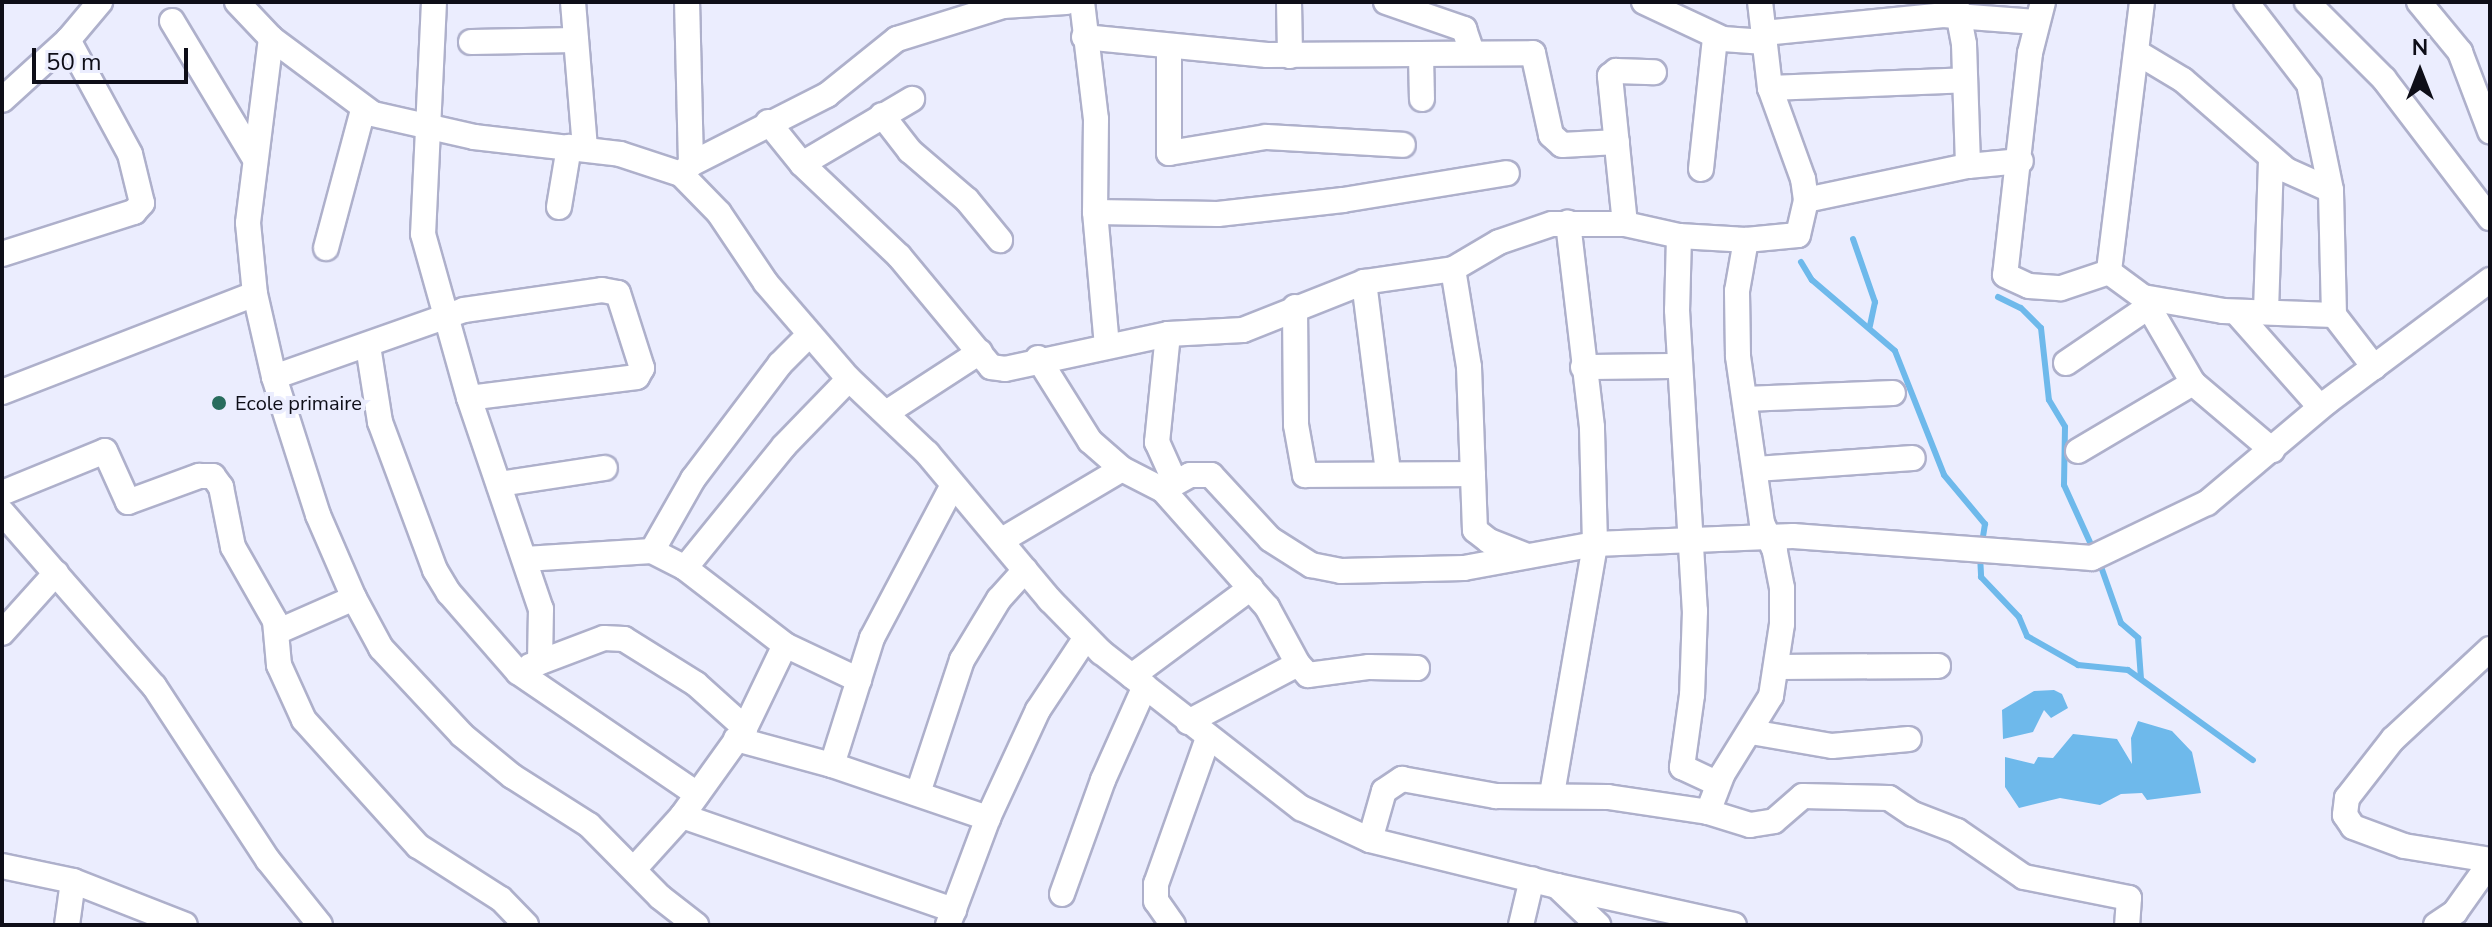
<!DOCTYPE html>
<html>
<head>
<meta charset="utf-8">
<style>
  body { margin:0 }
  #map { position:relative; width:2492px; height:927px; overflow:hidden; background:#ebedfe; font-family:"Nunito Sans",sans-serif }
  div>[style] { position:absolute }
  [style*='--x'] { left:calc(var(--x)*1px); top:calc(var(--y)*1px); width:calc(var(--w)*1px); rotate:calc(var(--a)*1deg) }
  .water>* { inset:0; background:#6eb9eb }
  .stream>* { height:6px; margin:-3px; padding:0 3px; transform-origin:3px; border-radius:3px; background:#6eb9eb }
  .roads { filter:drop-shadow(2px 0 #aeb0cb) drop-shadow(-2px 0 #aeb0cb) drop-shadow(0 2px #aeb0cb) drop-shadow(0 -2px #aeb0cb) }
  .minor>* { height:24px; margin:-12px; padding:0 12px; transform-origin:12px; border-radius:12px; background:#fff }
  .dots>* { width:22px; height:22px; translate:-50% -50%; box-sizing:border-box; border:4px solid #ebedfe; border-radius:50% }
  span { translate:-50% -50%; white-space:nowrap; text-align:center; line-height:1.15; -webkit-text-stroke:8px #ebedfe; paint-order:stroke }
  .poi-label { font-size:20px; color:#0e0e18 }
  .left { translate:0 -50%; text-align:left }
  .frame { position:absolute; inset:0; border:4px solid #0e0e18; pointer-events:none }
  .north { position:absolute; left:2380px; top:32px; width:80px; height:80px; -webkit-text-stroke:6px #ebedfe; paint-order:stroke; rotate:0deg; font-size:22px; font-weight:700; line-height:32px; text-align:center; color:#0e0e18 }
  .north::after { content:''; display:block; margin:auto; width:28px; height:36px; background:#0e0e18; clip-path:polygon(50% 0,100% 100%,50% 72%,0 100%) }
  .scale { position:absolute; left:32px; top:48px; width:156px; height:36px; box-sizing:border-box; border:4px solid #0e0e18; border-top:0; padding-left:10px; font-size:24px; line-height:28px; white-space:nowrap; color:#0e0e18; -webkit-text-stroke:6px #ebedfe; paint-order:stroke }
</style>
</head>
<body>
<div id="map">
  <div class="water">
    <i style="clip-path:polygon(2054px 690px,2062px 694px,2068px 708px,2051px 718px,2044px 710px,2033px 732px,2003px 739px,2002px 710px,2034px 691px)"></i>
    <i style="clip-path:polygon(2138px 721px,2172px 731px,2192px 752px,2201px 793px,2147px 800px,2142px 793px,2121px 794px,2100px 805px,2060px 798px,2019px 808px,2005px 787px,2005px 757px,2034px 764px,2038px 757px,2053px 758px,2073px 734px,2117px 739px,2132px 764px,2131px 738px)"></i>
  </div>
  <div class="stream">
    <i style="--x:1853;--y:239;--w:67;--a:70.8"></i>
    <i style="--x:1875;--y:302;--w:25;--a:102"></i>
    <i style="--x:1801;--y:262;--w:21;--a:59"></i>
    <i style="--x:1812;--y:280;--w:109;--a:40.5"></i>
    <i style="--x:1895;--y:351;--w:133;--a:68.4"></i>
    <i style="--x:1944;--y:475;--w:64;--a:50.1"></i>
    <i style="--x:1985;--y:524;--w:20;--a:99"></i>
    <i style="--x:1998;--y:297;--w:25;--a:26"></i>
    <i style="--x:2021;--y:308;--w:28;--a:45"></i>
    <i style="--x:2041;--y:328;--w:72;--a:83.7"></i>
    <i style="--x:2049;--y:400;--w:31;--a:59"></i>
    <i style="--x:2065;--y:427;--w:58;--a:91"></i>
    <i style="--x:2064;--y:485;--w:72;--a:65.6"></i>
    <i style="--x:1980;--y:555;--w:22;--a:87"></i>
    <i style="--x:1981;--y:577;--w:55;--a:46.5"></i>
    <i style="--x:2019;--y:617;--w:21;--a:67"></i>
    <i style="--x:2027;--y:636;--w:59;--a:29.6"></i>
    <i style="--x:2078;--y:665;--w:50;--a:5.7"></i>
    <i style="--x:2128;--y:670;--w:154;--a:35.8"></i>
    <i style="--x:2099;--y:561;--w:66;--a:70.5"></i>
    <i style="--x:2121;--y:623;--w:23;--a:41"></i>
    <i style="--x:2138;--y:638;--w:41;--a:85.8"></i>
  </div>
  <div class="roads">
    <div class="minor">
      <i style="--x:237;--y:2;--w:50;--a:46.6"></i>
      <i style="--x:271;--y:38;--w:127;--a:36.7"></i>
      <i style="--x:373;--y:114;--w:104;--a:12.8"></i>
      <i style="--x:474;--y:137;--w:147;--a:6.6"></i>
      <i style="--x:620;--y:154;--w:64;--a:18.2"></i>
      <i style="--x:681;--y:174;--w:54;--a:45.7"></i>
      <i style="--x:719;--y:213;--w:84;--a:56.1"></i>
      <i style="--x:766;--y:283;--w:127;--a:49.2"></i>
      <i style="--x:849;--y:379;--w:108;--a:43.5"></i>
      <i style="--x:927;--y:453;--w:192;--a:50.1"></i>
      <i style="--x:1050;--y:600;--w:73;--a:45.6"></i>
      <i style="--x:1101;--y:652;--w:254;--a:38"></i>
      <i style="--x:1301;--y:808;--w:76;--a:24.9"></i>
      <i style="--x:1370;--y:840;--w:193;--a:13.8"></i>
      <i style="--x:1557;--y:886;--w:57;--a:43.6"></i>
      <i style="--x:434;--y:2;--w:232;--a:92.7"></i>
      <i style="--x:423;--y:234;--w:170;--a:74.3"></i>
      <i style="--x:469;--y:398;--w:223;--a:71.2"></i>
      <i style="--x:541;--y:609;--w:53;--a:91.1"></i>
      <i style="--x:573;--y:2;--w:147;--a:85.3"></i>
      <i style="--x:1082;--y:2;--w:118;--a:83.2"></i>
      <i style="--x:1096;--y:119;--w:93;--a:90.6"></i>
      <i style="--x:1095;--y:212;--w:135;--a:84.9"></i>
      <i style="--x:1289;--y:2;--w:54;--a:88.9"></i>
      <i style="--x:1386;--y:2;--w:83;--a:19.1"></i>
      <i style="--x:1464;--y:29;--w:24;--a:71"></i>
      <i style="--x:1644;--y:2;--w:87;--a:25.1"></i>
      <i style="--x:1723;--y:39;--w:42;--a:4.1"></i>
      <i style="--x:1956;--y:2;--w:43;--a:79.2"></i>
      <i style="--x:1964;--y:44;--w:122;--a:88.1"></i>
      <i style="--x:2043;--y:2;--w:53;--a:104.3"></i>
      <i style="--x:2030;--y:53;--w:223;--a:96.4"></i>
      <i style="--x:2005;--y:275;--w:26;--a:25"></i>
      <i style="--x:2029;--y:286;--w:32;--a:4"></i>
      <i style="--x:2061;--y:288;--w:51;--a:-18.4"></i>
      <i style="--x:2142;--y:2;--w:272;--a:97"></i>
      <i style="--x:2109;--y:272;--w:42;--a:36.3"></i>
      <i style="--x:2143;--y:297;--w:99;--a:59.8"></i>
      <i style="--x:2193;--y:383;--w:104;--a:40.3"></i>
      <i style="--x:2307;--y:2;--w:109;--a:45"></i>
      <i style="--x:2384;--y:79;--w:175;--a:52.7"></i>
      <i style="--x:2419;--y:2;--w:65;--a:50.6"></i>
      <i style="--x:2460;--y:52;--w:85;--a:69.2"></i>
      <i style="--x:172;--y:21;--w:157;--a:59"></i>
      <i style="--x:1764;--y:33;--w:180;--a:-5.7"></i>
      <i style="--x:1943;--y:15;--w:93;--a:4.3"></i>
      <i style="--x:1084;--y:37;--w:184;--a:5.6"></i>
      <i style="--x:1267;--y:55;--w:266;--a:-0.4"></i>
      <i style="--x:1533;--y:53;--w:84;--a:77.6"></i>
      <i style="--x:1551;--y:135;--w:15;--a:42"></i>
      <i style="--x:1562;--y:145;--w:55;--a:-3.1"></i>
      <i style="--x:271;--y:38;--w:186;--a:97.1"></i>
      <i style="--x:248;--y:223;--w:71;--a:84.4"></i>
      <i style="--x:255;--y:294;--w:85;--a:77.1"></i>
      <i style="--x:274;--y:377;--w:145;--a:72.3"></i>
      <i style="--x:318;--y:515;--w:90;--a:66.6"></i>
      <i style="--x:354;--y:598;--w:57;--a:61.6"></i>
      <i style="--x:381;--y:648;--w:119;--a:47"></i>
      <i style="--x:462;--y:735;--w:65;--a:39.4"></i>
      <i style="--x:512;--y:776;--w:91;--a:32.5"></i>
      <i style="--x:589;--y:825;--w:101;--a:45.4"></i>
      <i style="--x:660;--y:897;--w:46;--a:37.9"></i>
      <i style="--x:471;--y:42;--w:105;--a:-1.1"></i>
      <i style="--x:1169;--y:46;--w:107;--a:90"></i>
      <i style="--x:1169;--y:153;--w:98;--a:-9.4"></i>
      <i style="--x:1266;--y:137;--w:137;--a:3.3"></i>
      <i style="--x:2138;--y:53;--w:52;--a:31"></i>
      <i style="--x:2183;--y:80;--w:137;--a:41.1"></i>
      <i style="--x:2286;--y:170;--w:49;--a:24"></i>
      <i style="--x:1421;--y:56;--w:43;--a:88.7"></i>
      <i style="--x:1770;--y:88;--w:195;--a:-2.3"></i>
      <i style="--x:2;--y:100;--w:89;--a:-42.3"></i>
      <i style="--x:68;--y:40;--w:50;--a:-49.9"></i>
      <i style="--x:882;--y:115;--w:46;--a:52.1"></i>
      <i style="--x:910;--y:151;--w:75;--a:40.7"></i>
      <i style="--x:967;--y:200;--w:52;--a:50.5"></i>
      <i style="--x:768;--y:122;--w:54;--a:51"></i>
      <i style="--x:802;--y:164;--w:134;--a:43.5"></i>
      <i style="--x:899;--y:256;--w:144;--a:50.3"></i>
      <i style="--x:991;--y:367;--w:14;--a:8"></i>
      <i style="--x:1005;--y:369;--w:167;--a:-12.1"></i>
      <i style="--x:1168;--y:334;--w:75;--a:-3.1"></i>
      <i style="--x:1243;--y:330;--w:130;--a:-21.6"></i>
      <i style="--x:1364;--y:282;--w:90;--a:-8.3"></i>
      <i style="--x:1453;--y:269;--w:53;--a:-30.4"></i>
      <i style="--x:1499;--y:242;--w:56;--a:-18.8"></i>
      <i style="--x:1552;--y:224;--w:73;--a:0"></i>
      <i style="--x:1625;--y:224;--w:55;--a:12.5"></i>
      <i style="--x:1679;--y:236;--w:67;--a:3.4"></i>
      <i style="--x:1746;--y:240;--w:52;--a:-5.5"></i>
      <i style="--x:1798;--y:235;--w:36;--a:-77"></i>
      <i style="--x:1806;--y:200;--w:21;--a:-98"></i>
      <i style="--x:1803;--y:179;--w:97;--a:-109.9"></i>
      <i style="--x:1770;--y:88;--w:87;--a:-96.6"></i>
      <i style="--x:691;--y:164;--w:153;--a:-26.9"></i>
      <i style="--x:827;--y:95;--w:90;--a:-38.7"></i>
      <i style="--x:897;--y:39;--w:111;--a:-17.3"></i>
      <i style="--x:1003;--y:6;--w:63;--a:-3.6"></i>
      <i style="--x:802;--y:164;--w:128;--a:-30.6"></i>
      <i style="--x:1701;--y:169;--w:133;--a:-83.9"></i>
      <i style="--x:683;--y:172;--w:11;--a:-45"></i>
      <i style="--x:691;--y:164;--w:162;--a:-91.4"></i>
      <i style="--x:1806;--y:200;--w:166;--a:-11.9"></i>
      <i style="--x:1968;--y:166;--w:53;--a:-5.4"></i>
      <i style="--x:559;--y:207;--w:61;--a:-80.5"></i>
      <i style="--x:1095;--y:212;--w:123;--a:0.9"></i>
      <i style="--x:1218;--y:214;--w:126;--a:-6.4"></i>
      <i style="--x:1343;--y:200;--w:166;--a:-9.3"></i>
      <i style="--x:1625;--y:224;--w:149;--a:-95.8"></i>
      <i style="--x:1610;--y:76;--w:8;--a:-40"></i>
      <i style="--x:1616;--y:71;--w:38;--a:2"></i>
      <i style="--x:1679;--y:236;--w:74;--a:91.5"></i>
      <i style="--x:1677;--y:310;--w:302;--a:86.6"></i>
      <i style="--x:1695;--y:611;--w:84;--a:92"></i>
      <i style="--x:1692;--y:695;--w:73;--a:97.9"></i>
      <i style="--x:1682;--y:767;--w:38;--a:25"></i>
      <i style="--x:326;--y:248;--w:143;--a:-75"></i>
      <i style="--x:2;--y:254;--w:139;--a:-17.7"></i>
      <i style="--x:134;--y:212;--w:12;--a:-48"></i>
      <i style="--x:142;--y:203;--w:50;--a:-103.8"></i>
      <i style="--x:130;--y:154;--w:130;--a:-118.5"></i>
      <i style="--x:1453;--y:269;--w:99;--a:80.7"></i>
      <i style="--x:1469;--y:367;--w:163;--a:87.9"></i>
      <i style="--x:1475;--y:530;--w:18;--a:38"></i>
      <i style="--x:1489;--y:541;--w:41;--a:21.5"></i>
      <i style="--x:1364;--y:282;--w:192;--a:82.8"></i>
      <i style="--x:2143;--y:297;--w:81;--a:9.9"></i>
      <i style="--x:2223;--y:311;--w:111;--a:2.1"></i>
      <i style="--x:2334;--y:315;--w:125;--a:-91.4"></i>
      <i style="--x:2331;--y:190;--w:108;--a:-101.7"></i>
      <i style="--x:2309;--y:84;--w:103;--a:-127.5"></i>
      <i style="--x:1295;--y:307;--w:118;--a:89.5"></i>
      <i style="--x:1296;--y:425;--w:51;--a:79.8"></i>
      <i style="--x:1305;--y:475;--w:168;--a:-0.3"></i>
      <i style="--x:2266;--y:311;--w:153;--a:-88.1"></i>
      <i style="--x:2236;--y:312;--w:127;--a:48.5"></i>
      <i style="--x:2334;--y:315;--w:66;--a:52.4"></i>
      <i style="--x:1168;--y:334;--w:109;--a:95.8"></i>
      <i style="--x:1157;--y:442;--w:44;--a:65.8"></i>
      <i style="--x:368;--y:346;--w:77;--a:81"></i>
      <i style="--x:380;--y:422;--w:158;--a:69.6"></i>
      <i style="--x:435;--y:570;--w:27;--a:59"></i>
      <i style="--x:449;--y:593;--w:105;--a:48.9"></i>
      <i style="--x:518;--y:672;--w:217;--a:34.3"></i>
      <i style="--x:1038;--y:358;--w:98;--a:57.9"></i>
      <i style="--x:1090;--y:441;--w:43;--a:41.2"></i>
      <i style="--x:1122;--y:469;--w:46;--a:27.1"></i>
      <i style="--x:1163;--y:490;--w:157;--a:48.4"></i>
      <i style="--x:1267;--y:607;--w:65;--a:61.5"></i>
      <i style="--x:2066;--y:363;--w:98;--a:-34.2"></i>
      <i style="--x:1583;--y:367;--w:97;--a:-0.6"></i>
      <i style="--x:274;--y:377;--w:201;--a:-19.4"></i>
      <i style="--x:464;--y:310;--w:139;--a:-8.2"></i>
      <i style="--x:602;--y:290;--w:16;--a:11"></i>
      <i style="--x:618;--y:293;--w:79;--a:72.3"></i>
      <i style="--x:642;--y:368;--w:10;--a:119"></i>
      <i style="--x:637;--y:377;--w:169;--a:172.9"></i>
      <i style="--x:2;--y:392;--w:271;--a:-21.2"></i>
      <i style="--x:1745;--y:399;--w:148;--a:-2.3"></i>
      <i style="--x:886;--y:413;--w:112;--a:-33"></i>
      <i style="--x:2078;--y:451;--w:134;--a:-30.6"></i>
      <i style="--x:1756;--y:469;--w:157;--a:-4"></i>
      <i style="--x:499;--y:484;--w:107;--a:-8.6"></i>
      <i style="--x:1163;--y:490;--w:31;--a:-29"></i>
      <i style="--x:1190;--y:475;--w:21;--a:0"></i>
      <i style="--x:1211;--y:475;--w:87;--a:47.3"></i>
      <i style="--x:1270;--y:539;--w:49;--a:32.4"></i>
      <i style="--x:1311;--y:565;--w:31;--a:11"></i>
      <i style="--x:1341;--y:571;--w:123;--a:-1.4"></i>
      <i style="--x:1464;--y:568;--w:133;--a:-10.4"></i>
      <i style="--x:1595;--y:544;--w:198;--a:-2.3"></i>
      <i style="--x:1793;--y:536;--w:300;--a:4.2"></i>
      <i style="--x:2092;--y:558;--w:127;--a:-25.6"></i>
      <i style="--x:2207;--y:503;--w:157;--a:-40.1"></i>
      <i style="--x:2327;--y:402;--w:204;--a:-36.8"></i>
      <i style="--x:2;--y:493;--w:111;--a:-22.2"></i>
      <i style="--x:105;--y:451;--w:56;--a:65.7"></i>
      <i style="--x:128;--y:502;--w:76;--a:-20.1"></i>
      <i style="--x:199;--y:476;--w:14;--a:0"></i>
      <i style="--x:213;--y:476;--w:14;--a:54"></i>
      <i style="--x:221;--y:487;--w:61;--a:78.7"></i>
      <i style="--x:233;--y:547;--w:85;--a:60.4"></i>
      <i style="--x:275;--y:621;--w:44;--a:84.8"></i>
      <i style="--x:279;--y:665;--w:60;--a:65.6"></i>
      <i style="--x:304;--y:720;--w:170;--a:47.9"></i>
      <i style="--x:418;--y:846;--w:98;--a:32.6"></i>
      <i style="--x:501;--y:899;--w:36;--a:46"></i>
      <i style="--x:2;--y:512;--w:231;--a:48.9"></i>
      <i style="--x:154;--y:686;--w:208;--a:56.8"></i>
      <i style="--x:268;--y:860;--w:83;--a:51.3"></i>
      <i style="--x:1002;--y:540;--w:139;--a:-30.6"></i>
      <i style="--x:652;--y:551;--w:83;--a:-60.3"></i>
      <i style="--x:693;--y:479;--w:144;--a:-52.9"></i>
      <i style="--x:780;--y:364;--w:42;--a:-45"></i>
      <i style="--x:525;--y:559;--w:127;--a:-3.6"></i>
      <i style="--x:652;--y:551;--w:37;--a:27"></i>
      <i style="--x:685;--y:568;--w:126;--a:37.6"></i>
      <i style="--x:785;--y:645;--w:92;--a:115.7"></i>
      <i style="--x:745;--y:728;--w:108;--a:125.6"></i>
      <i style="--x:682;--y:816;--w:70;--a:132.1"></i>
      <i style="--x:685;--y:568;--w:157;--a:-50.9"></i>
      <i style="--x:784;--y:446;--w:93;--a:-45.9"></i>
      <i style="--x:279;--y:631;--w:82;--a:-23.7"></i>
      <i style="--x:2;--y:633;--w:81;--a:-48"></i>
      <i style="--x:785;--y:645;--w:82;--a:25.3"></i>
      <i style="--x:2490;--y:649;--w:132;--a:137.1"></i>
      <i style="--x:2393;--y:739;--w:75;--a:127.9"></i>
      <i style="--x:2347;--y:798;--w:17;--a:97"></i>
      <i style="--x:2345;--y:815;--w:14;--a:56"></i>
      <i style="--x:2353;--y:827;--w:54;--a:20.4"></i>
      <i style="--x:2404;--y:846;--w:87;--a:9.2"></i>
      <i style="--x:530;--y:666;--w:79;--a:-20.7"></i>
      <i style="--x:604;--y:638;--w:20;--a:3"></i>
      <i style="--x:624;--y:639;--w:85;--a:32"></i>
      <i style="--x:696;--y:684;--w:66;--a:41.9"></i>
      <i style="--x:1778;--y:667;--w:160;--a:-0.4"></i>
      <i style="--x:1132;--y:676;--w:148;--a:-36.5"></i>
      <i style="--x:1188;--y:722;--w:124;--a:-27.8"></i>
      <i style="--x:1298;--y:664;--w:15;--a:48"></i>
      <i style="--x:1308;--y:675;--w:62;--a:-7.5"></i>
      <i style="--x:1369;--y:667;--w:48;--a:1.2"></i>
      <i style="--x:1751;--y:732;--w:82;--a:9.8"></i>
      <i style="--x:1832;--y:746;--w:77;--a:-5.2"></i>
      <i style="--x:736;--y:739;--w:99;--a:15.2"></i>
      <i style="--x:832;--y:765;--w:165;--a:18.8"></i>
      <i style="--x:832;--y:765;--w:133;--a:-72.5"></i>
      <i style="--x:872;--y:638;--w:171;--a:-62.1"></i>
      <i style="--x:918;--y:793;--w:140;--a:-71.7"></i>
      <i style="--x:962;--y:660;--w:71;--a:-58.8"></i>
      <i style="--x:999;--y:599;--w:39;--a:-48"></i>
      <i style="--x:1552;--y:794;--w:254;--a:-80.2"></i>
      <i style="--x:1595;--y:544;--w:117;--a:-91.5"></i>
      <i style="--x:1592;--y:427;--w:206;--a:-96.7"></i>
      <i style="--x:1708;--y:812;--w:40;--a:-69"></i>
      <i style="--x:1722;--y:775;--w:93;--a:-58.2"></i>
      <i style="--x:1771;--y:696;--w:73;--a:-81.3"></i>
      <i style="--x:1782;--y:624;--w:36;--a:-90"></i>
      <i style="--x:1782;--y:588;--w:38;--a:-101"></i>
      <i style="--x:1775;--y:551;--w:31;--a:-115"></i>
      <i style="--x:1762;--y:523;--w:169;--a:-98.2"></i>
      <i style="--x:1738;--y:356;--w:65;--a:-90.9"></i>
      <i style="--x:1737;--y:291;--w:52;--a:-80"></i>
      <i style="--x:682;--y:816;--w:288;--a:19.1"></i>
      <i style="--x:1370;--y:840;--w:51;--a:-74.1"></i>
      <i style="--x:1384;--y:791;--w:22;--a:-34"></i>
      <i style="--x:1402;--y:779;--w:96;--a:10.3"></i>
      <i style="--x:1496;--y:796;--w:112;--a:0.5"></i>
      <i style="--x:1608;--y:797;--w:101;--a:8.5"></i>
      <i style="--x:1708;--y:812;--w:44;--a:17.2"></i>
      <i style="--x:1750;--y:825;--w:24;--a:-9"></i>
      <i style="--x:1774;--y:821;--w:38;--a:-41"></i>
      <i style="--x:1803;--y:796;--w:86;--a:1.3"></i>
      <i style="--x:1889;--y:798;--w:29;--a:34"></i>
      <i style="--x:1913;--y:814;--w:47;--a:21.1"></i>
      <i style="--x:1957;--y:831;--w:81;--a:34.5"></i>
      <i style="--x:2024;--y:877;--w:107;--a:11.3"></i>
      <i style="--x:2129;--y:898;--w:27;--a:94"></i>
      <i style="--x:2;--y:866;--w:73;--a:11.9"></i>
      <i style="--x:73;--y:881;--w:120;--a:21.4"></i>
      <i style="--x:1557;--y:886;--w:181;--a:12.4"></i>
      <i style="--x:1062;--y:894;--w:121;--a:-70.2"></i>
      <i style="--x:1103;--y:780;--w:103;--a:-65.9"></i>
      <i style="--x:67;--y:925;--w:44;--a:-82.2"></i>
      <i style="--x:948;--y:925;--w:114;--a:-69.5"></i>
      <i style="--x:988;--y:818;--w:119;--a:-65.2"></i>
      <i style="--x:1038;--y:710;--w:85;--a:-56.5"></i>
      <i style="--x:1173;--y:925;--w:29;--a:-125"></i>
      <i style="--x:1156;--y:901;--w:17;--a:-90"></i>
      <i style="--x:1156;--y:884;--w:155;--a:-70.4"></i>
      <i style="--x:1521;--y:925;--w:47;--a:-76.6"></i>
      <i style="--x:2436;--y:925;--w:23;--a:-34"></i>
      <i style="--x:2455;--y:912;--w:60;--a:-54.5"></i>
    </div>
  </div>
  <div class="dots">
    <i style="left:219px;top:403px;background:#286c5d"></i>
  </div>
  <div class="poi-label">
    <span class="left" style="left:235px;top:403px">Ecole primaire</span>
  </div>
  <div class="frame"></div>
  <div class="north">N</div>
  <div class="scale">50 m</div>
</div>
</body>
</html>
